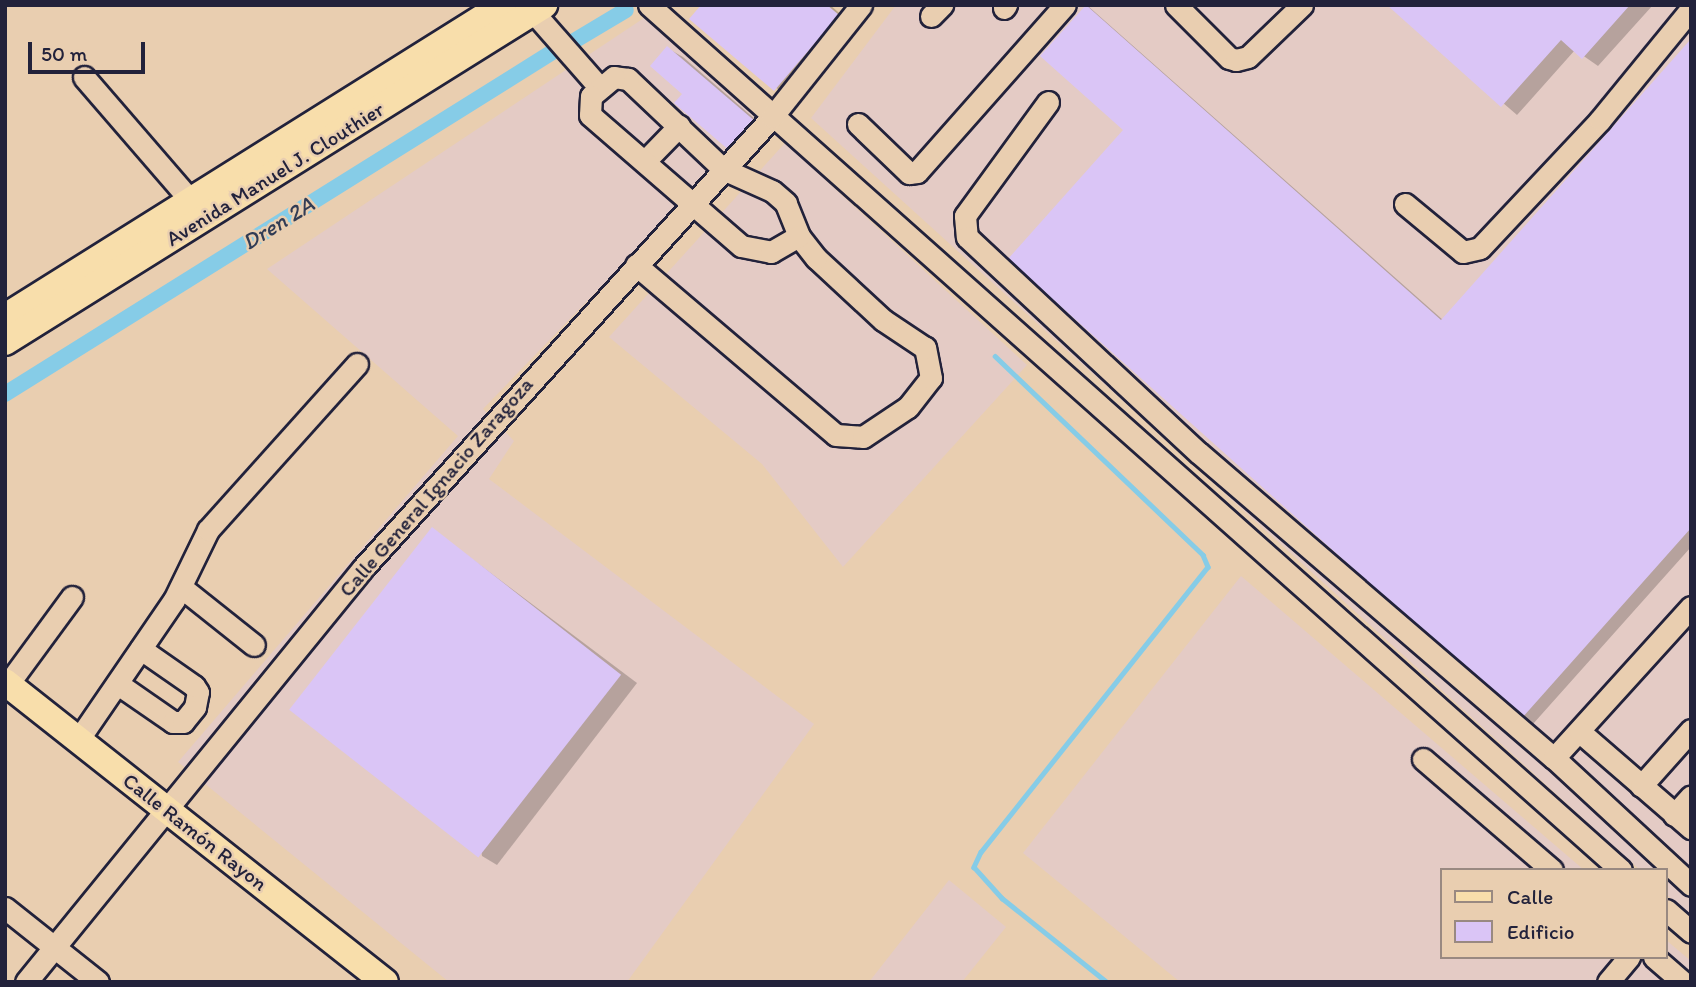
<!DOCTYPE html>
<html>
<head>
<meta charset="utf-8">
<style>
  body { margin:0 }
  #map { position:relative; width:1696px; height:987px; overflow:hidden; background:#e9ceb0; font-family:Itim,sans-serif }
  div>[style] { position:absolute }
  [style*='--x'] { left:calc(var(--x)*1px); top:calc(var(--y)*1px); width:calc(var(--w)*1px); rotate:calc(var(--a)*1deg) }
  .built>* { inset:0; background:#e4cbc5 }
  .shadow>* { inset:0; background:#0003 }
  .stream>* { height:4.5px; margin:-2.25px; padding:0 2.25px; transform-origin:2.25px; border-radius:2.25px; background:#86cce7 }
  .canal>* { height:16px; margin:-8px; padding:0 8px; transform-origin:8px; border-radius:8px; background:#86cce7 }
  .building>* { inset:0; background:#dac5f6; transform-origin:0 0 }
  .roads { filter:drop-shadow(2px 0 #22223b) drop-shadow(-2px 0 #22223b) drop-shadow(0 2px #22223b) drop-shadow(0 -2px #22223b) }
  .minor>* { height:21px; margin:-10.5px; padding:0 10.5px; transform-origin:10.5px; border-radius:10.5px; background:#e9ceb0 }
  .major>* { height:26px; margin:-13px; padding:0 13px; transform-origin:13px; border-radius:13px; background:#f8deab }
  span { translate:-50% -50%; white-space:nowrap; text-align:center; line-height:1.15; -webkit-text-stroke:5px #e9ceb0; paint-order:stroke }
  .street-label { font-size:21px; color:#22223b }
  .water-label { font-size:23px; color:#313c55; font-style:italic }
  .frame { position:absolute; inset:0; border:7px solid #22223b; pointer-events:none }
  .legend { position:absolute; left:1440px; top:868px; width:228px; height:91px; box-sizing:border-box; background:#e9ceb0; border:2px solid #998981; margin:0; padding:9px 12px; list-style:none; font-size:21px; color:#22223b }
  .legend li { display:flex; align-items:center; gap:14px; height:35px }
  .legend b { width:35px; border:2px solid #998981 }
  .scale { position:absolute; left:28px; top:42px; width:117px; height:32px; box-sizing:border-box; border:4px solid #22223b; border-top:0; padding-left:9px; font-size:21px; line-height:24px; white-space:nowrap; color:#22223b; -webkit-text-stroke:5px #e9ceb0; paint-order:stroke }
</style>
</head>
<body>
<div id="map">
  <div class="built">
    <i style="clip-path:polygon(896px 5px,1691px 5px,1691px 916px,1666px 894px,1666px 870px,1640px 870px,811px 118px)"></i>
    <i style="clip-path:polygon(644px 18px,761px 121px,483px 409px,514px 441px,489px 479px,814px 724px,627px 982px,449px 982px,178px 762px,458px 436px,267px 269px)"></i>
    <i style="clip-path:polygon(785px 143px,1027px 365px,843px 567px,762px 464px,609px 337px)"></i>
    <i style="clip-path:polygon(1241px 576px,1584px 870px,1442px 870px,1442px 957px,1666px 957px,1666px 940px,1691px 961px,1691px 982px,1180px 982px,1023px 853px)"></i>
    <i style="clip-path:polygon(949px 880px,1006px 927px,962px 982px,869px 982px)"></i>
  </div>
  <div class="shadow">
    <i style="clip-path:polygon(703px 5px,830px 5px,853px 25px,790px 99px,691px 19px)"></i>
    <i style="clip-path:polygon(1390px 5px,1653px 5px,1598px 66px,1575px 50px,1517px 115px)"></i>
    <i style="clip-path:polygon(1088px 6px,1443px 320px,1691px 42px,1691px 547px,1533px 724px,1522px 718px,1126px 130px,1043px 56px)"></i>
    <i style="clip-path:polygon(667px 48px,683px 57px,770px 132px,685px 94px)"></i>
    <i style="clip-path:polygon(432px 529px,637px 683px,497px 865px,482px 856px)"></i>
  </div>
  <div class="stream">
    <i style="--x:995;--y:356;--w:288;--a:43.7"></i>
    <i style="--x:1203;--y:555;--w:13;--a:67"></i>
    <i style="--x:1208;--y:567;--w:364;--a:128.5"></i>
    <i style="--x:981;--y:852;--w:17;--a:115"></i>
    <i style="--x:974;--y:867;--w:42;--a:47.9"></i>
    <i style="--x:1002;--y:898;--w:134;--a:38.7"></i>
  </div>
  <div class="canal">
    <i style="--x:569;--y:44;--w:66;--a:-30.8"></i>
    <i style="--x:5;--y:394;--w:644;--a:-31.99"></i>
  </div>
  <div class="building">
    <i style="clip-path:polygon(701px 5px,827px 5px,839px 15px,774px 91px,689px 19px)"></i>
    <i style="clip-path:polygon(1086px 5px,1441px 320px,1691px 39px,1691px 528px,1521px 719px,1008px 259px,1123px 130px,1040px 56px)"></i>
    <i style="clip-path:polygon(1387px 5px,1630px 5px,1582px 59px,1561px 40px,1501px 107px)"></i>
    <i style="clip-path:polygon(667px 46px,756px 122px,730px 151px,674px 103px,682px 94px,650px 66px)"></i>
    <i style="left:432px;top:527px;width:240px;height:232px;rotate:38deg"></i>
  </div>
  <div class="roads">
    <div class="minor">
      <i style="--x:527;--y:5;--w:109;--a:48.7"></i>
      <i style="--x:649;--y:5;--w:1301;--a:41.67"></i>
      <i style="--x:1176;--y:5;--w:75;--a:45"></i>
      <i style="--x:1229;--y:58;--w:7;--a:16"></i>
      <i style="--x:1236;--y:60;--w:12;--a:-14"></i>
      <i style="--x:1248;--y:57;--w:75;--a:-43.9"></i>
      <i style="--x:1004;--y:8;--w:4;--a:-56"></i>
      <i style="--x:931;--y:16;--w:16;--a:-45"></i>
      <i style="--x:84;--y:77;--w:176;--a:49.2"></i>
      <i style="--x:1048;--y:102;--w:141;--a:126.1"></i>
      <i style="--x:965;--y:216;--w:21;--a:85"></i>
      <i style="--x:967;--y:237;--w:317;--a:43"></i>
      <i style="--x:1199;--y:453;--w:468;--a:40.7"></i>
      <i style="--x:1554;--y:758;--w:204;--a:-47.8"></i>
      <i style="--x:858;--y:124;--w:71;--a:43.9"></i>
      <i style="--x:909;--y:173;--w:8;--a:-7"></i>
      <i style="--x:917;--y:172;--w:223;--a:-48.5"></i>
      <i style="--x:645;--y:161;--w:49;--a:-45.8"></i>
      <i style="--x:1405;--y:204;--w:75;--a:39.6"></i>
      <i style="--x:1463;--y:252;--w:17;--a:-13"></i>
      <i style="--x:1480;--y:248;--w:175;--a:-46.8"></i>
      <i style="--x:1600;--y:120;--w:144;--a:-50.7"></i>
      <i style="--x:636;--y:265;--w:262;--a:40.4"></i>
      <i style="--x:836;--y:435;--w:27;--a:4"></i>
      <i style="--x:863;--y:437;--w:54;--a:-33.7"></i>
      <i style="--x:908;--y:407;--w:37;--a:-52"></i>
      <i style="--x:931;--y:378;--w:31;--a:-101"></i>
      <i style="--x:925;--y:348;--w:50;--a:-146.3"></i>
      <i style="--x:883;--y:320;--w:91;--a:-137.2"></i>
      <i style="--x:816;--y:258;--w:28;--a:-128"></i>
      <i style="--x:799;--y:236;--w:35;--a:-112"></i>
      <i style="--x:786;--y:203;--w:18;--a:-139"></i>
      <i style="--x:772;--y:191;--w:54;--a:-155.8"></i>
      <i style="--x:723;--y:169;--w:131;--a:-136.5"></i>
      <i style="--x:628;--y:79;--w:14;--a:-172"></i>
      <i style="--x:614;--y:77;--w:30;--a:140"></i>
      <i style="--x:591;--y:96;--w:19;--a:93"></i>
      <i style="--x:590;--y:115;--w:200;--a:40.9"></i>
      <i style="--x:741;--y:246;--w:31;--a:11"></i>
      <i style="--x:771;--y:252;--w:32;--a:-30"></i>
      <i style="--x:181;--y:587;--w:93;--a:38.5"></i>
      <i style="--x:8;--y:684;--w:108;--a:-53.7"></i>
      <i style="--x:118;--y:684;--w:67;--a:34.6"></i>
      <i style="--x:173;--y:722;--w:10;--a:0"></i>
      <i style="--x:183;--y:722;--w:19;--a:-51"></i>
      <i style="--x:195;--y:707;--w:15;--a:-79"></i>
      <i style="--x:198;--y:692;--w:7;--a:-124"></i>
      <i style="--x:194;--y:686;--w:65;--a:-145.1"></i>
      <i style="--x:1580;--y:732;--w:147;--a:40.9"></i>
      <i style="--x:78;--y:740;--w:170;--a:-55.6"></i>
      <i style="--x:174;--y:600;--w:78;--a:-64.1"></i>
      <i style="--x:208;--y:530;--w:223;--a:-48.1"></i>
      <i style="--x:1554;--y:758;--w:187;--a:42.8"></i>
      <i style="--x:1423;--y:759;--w:170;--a:40.7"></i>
      <i style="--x:1641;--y:786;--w:75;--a:-48.2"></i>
      <i style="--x:1674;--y:815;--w:25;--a:-48"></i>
      <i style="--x:5;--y:908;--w:119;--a:38.5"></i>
      <i style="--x:1666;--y:910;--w:33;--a:41"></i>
      <i style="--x:1654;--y:957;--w:38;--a:41"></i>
      <i style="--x:26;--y:982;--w:534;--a:-50.85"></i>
      <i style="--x:363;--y:568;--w:609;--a:-47.8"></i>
      <i style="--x:772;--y:117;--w:143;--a:-51.5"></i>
      <i style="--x:1608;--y:982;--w:33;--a:-50"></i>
    </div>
    <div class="major">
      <i style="--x:5;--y:317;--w:588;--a:-32.07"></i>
      <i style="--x:5;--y:342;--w:636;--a:-32.01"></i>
      <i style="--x:5;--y:682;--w:484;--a:38.3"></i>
    </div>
  </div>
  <div class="street-label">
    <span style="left:275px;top:174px;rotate:-32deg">Avenida Manuel J. Clouthier</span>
    <span style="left:436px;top:487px;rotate:-49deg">Calle General Ignacio Zaragoza</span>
    <span style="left:195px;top:832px;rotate:38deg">Calle Ramón Rayon</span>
  </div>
  <div class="water-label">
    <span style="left:278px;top:223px;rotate:-32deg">Dren 2A</span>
  </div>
  <div class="frame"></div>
  <ul class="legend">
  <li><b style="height:9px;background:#f8deab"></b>Calle</li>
  <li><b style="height:19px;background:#dac5f6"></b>Edificio</li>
  </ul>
  <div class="scale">50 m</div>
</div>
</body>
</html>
